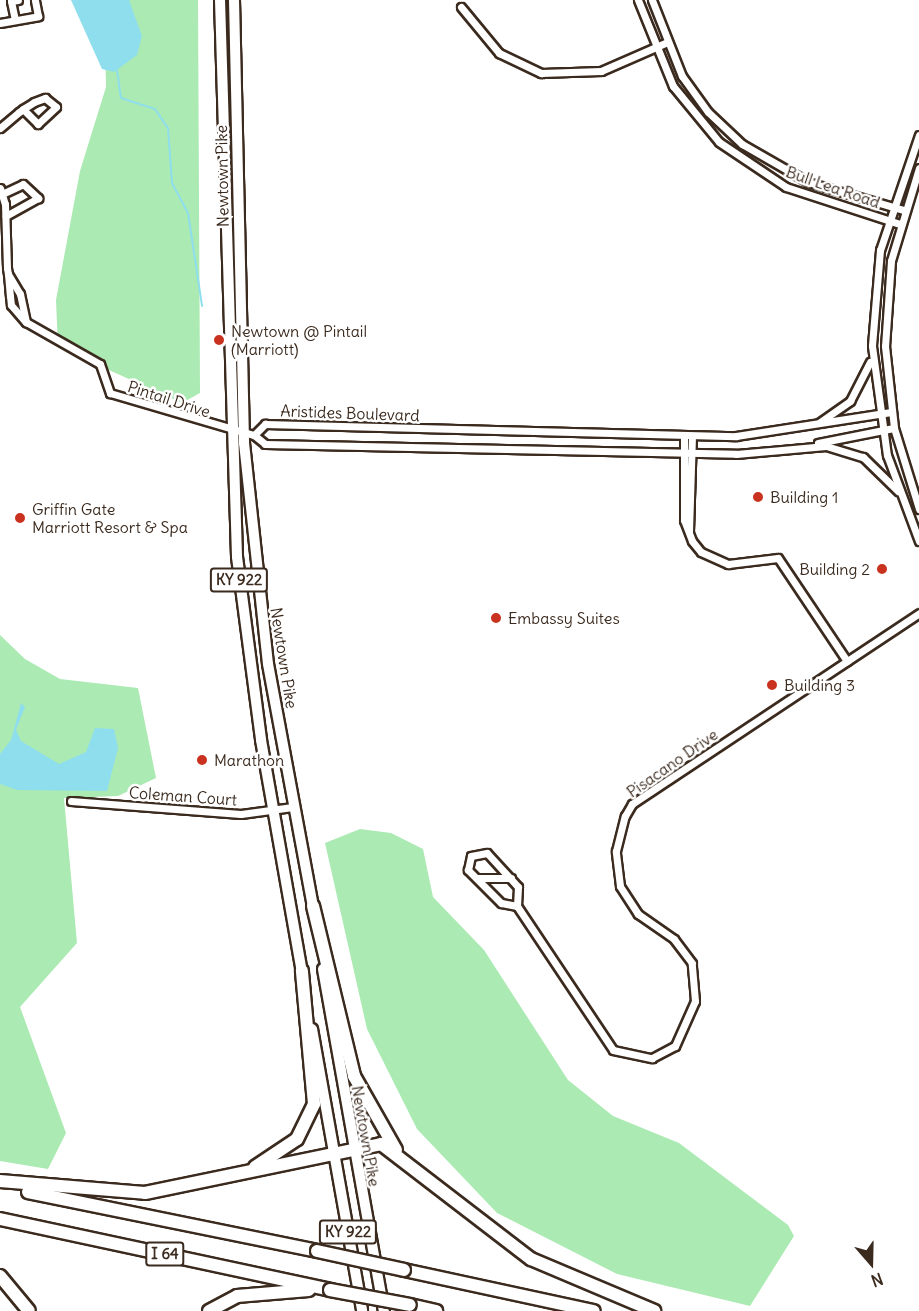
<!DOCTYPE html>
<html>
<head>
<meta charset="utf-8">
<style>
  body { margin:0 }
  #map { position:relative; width:919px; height:1311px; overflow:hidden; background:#fff; font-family:Delius,sans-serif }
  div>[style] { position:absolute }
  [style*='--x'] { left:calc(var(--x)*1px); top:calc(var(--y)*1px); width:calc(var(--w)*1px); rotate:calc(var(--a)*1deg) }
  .green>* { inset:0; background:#abeab2 }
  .water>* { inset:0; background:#8fdeed }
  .stream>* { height:2px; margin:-1px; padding:0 1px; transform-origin:1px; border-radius:1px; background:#8fdeed }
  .roads { filter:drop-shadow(2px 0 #3b2a1e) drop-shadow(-2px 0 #3b2a1e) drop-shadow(0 2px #3b2a1e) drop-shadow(0 -2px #3b2a1e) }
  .minor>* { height:7px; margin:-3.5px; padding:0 3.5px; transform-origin:3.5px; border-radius:3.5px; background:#fff }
  .trunk>* { height:10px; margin:-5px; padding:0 5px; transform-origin:5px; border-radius:5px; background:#fff }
  .motorway>* { height:12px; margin:-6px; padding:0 6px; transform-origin:6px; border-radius:6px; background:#fff }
  .bridges { filter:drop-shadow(2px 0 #3b2a1e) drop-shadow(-2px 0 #3b2a1e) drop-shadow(0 2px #3b2a1e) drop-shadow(0 -2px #3b2a1e) }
  .motorway-bridge>* { height:12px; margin:-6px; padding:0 6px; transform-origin:6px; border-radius:6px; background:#fff }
  .dots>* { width:16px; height:16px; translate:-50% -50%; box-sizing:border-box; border:3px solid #fff; border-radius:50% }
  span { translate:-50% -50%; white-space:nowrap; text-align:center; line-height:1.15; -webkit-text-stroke:5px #fff; paint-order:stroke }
  .shield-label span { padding:2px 4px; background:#fff; border:2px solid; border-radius:4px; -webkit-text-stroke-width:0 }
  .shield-label { font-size:15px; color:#3b2a1e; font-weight:700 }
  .street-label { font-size:16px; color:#3b2a1e }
  .poi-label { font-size:16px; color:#3b2a1e }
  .left { translate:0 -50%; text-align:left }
  .right { translate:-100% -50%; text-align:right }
  .north { position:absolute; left:841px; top:1233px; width:60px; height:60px; -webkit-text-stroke:4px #fff; paint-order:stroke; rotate:160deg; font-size:16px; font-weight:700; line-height:24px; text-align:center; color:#3b2a1e }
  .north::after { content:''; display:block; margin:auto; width:21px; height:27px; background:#3b2a1e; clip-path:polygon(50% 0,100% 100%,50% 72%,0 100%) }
</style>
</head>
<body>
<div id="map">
  <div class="green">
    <i style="clip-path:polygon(104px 0,198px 0,200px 393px,182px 403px,58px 347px,56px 300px,80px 171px,106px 87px)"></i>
    <i style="clip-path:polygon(0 635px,25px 659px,60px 679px,138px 688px,156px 778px,118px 796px,64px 798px,77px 943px,20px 1007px,66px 1133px,48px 1169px,0 1161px)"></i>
    <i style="clip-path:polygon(360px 829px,391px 833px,423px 849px,433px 897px,484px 950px,568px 1080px,613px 1116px,679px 1143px,788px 1225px,794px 1236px,750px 1306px,617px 1274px,497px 1213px,417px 1129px,367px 1029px,325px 843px)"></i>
  </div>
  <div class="water">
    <i style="clip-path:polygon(71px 0,129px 0,142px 36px,137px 55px,114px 72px,102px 69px)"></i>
    <i style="clip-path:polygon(21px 703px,25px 707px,16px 730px,21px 741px,59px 764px,86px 752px,95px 728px,114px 729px,118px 748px,107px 791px,17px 790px,0 784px,0 754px,11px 740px)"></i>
  </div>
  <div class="stream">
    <i style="--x:117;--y:70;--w:28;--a:82"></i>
    <i style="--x:121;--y:98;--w:36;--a:18"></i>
    <i style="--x:155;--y:109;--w:23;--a:56"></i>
    <i style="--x:168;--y:128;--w:55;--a:85.8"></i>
    <i style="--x:172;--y:183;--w:34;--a:62"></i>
    <i style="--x:188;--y:213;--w:94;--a:81.4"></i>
  </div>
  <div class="roads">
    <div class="minor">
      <i style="--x:638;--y:0;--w:93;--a:67.9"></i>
      <i style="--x:673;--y:86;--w:72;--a:50.6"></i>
      <i style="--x:719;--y:142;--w:81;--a:33.9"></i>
      <i style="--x:786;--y:187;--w:120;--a:18"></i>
      <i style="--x:652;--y:0;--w:82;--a:68.5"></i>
      <i style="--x:682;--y:76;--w:44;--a:54.2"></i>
      <i style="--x:708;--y:112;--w:47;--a:43.3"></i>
      <i style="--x:742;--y:144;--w:76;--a:29.9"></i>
      <i style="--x:808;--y:182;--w:99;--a:16.4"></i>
      <i style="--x:461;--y:7;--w:60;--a:50.4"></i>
      <i style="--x:499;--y:53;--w:47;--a:25.5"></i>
      <i style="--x:541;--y:73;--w:60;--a:-1.9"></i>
      <i style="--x:601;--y:71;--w:70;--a:-23.6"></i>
      <i style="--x:15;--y:20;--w:19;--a:-102"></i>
      <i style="--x:11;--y:1;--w:7;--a:-8"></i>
      <i style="--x:0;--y:23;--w:39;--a:-10"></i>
      <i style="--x:38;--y:16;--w:16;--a:-101"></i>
      <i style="--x:0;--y:128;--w:25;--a:-40"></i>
      <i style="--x:19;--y:112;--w:5;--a:-37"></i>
      <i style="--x:23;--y:109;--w:13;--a:-32"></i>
      <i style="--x:34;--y:102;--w:12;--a:-20"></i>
      <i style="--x:45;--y:98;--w:14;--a:39"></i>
      <i style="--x:56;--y:107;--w:25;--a:137"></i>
      <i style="--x:38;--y:124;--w:21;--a:-135"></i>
      <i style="--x:919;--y:135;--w:121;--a:108.7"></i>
      <i style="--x:880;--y:250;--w:96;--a:94.8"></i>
      <i style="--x:872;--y:346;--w:110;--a:82.2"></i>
      <i style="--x:887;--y:455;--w:92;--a:69.6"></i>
      <i style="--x:919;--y:168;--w:97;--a:106.8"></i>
      <i style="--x:891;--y:261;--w:85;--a:94"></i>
      <i style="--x:885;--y:346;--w:82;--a:83.7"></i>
      <i style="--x:894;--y:428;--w:85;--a:72.8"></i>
      <i style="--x:0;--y:188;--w:17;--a:73"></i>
      <i style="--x:5;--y:204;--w:64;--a:88.2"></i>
      <i style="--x:7;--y:268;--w:6;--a:81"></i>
      <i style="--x:8;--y:274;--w:22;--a:85"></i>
      <i style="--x:10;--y:296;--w:9;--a:84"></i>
      <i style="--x:11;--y:305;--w:23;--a:49"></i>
      <i style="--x:26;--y:322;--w:29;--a:-102"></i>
      <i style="--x:20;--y:294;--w:23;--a:-121"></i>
      <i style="--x:2;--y:194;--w:23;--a:-25"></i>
      <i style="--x:23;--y:184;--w:21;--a:43"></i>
      <i style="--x:38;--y:198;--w:37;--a:151"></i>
      <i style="--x:26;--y:322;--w:85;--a:29.6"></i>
      <i style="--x:100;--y:364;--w:31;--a:71"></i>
      <i style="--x:110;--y:393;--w:150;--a:16.3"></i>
      <i style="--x:254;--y:435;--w:14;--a:39"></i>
      <i style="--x:265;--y:444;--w:471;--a:1.2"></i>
      <i style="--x:736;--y:454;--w:90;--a:-5.1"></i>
      <i style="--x:826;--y:446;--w:39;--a:17"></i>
      <i style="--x:863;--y:457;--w:49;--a:44.2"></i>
      <i style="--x:820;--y:422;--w:37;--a:-35"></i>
      <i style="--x:850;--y:401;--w:44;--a:-62.9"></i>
      <i style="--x:254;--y:435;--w:16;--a:-45"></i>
      <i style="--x:265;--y:424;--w:471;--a:1.5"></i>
      <i style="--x:736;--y:436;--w:157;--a:-8.8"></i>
      <i style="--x:684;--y:436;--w:84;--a:90"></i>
      <i style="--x:684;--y:520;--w:22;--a:69"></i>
      <i style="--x:692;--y:541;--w:14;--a:51"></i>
      <i style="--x:701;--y:552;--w:30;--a:24"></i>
      <i style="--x:728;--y:564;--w:50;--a:-6.8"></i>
      <i style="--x:778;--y:558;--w:124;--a:56.2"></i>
      <i style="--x:818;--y:443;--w:77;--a:-11.2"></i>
      <i style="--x:689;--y:531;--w:94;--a:-88.2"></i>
      <i style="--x:71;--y:801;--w:170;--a:4.4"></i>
      <i style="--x:241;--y:814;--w:52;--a:-7.7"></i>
      <i style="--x:487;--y:853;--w:46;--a:47.6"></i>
      <i style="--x:518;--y:887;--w:19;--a:93"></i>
      <i style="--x:517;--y:906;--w:16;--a:-169"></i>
      <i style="--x:501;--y:903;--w:47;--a:-135"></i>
      <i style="--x:468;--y:870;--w:14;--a:-78"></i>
      <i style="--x:471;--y:856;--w:16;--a:-11"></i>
      <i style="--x:477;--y:878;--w:34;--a:0"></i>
      <i style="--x:517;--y:906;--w:173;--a:56.3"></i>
      <i style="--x:613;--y:1050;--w:40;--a:12"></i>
      <i style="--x:652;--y:1058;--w:26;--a:-28"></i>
      <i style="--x:675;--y:1046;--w:49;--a:-66"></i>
      <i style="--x:695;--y:1001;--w:38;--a:-95"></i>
      <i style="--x:692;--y:963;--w:30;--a:-127"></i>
      <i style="--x:674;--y:939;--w:44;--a:-145.2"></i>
      <i style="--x:638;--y:914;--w:33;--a:-123"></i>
      <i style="--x:620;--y:886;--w:35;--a:-97"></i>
      <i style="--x:616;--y:851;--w:36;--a:-76"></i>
      <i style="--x:625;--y:816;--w:14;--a:-60"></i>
      <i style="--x:632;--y:804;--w:345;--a:-33.6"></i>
    </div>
    <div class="trunk">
      <i style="--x:220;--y:0;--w:557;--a:88.25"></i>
      <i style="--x:237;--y:557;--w:185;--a:82.5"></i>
      <i style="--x:261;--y:740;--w:242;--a:80"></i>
      <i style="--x:234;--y:0;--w:443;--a:88.7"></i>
      <i style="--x:244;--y:443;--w:222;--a:83.8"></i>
      <i style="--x:268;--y:664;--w:252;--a:79.5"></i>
      <i style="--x:323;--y:969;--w:347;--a:79.9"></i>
      <i style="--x:312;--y:1029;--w:286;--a:79.9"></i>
    </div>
    <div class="motorway">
      <i style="--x:313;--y:906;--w:175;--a:76.4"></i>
      <i style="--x:354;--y:1076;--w:85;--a:60.4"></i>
      <i style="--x:255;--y:1167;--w:50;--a:-33.7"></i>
      <i style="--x:297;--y:1139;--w:39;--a:-64"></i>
      <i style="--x:314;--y:1104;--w:134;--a:-95.2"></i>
      <i style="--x:0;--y:1181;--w:145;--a:4.7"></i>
      <i style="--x:145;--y:1193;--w:241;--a:-11.7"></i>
      <i style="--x:381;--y:1144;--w:189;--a:37.5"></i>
      <i style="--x:531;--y:1259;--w:134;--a:22.9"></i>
      <i style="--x:28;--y:1192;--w:295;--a:11.5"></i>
      <i style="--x:0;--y:1219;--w:338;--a:12.1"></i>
      <i style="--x:404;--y:1270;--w:194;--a:12.2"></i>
      <i style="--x:0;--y:1276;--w:45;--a:50.4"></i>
      <i style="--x:410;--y:1305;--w:27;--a:13"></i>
      <i style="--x:209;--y:1311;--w:32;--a:-28"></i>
      <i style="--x:237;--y:1296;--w:72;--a:-4.8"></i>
    </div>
  </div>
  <div class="bridges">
    <div class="motorway-bridge">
      <i style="--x:317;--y:1251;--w:89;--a:12.3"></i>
      <i style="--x:330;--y:1290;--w:81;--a:10.6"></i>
    </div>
  </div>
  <div class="dots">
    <i style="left:219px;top:340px;background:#c8321e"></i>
    <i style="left:758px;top:497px;background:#c8321e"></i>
    <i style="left:20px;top:518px;background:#c8321e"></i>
    <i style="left:882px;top:569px;background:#c8321e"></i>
    <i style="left:496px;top:618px;background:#c8321e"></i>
    <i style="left:772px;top:685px;background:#c8321e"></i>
    <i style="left:202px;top:760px;background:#c8321e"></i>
  </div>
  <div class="shield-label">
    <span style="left:239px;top:580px">KY 922</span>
    <span style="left:348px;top:1232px">KY 922</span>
    <span style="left:165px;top:1254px">I 64</span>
  </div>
  <div class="street-label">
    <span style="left:222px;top:176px;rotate:-91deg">Newtown Pike</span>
    <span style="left:833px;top:187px;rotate:19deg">Bull Lea Road</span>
    <span style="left:169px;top:399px;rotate:18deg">Pintail Drive</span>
    <span style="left:350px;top:413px;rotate:2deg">Aristides Boulevard</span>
    <span style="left:284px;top:658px;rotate:81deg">Newtown Pike</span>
    <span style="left:672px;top:763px;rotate:-35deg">Pisacano Drive</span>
    <span style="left:183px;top:796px;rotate:4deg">Coleman Court</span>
    <span style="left:366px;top:1136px;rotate:80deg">Newtown Pike</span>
  </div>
  <div class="poi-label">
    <span class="left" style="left:231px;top:340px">Newtown @ Pintail<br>(Marriott)</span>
    <span class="left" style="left:770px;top:497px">Building 1</span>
    <span class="left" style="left:32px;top:518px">Griffin Gate<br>Marriott Resort &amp; Spa</span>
    <span class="right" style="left:870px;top:569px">Building 2</span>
    <span class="left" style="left:508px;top:618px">Embassy Suites</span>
    <span class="left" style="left:784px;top:685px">Building 3</span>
    <span class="left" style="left:214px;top:760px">Marathon</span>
  </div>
  <div class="north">N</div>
</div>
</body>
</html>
